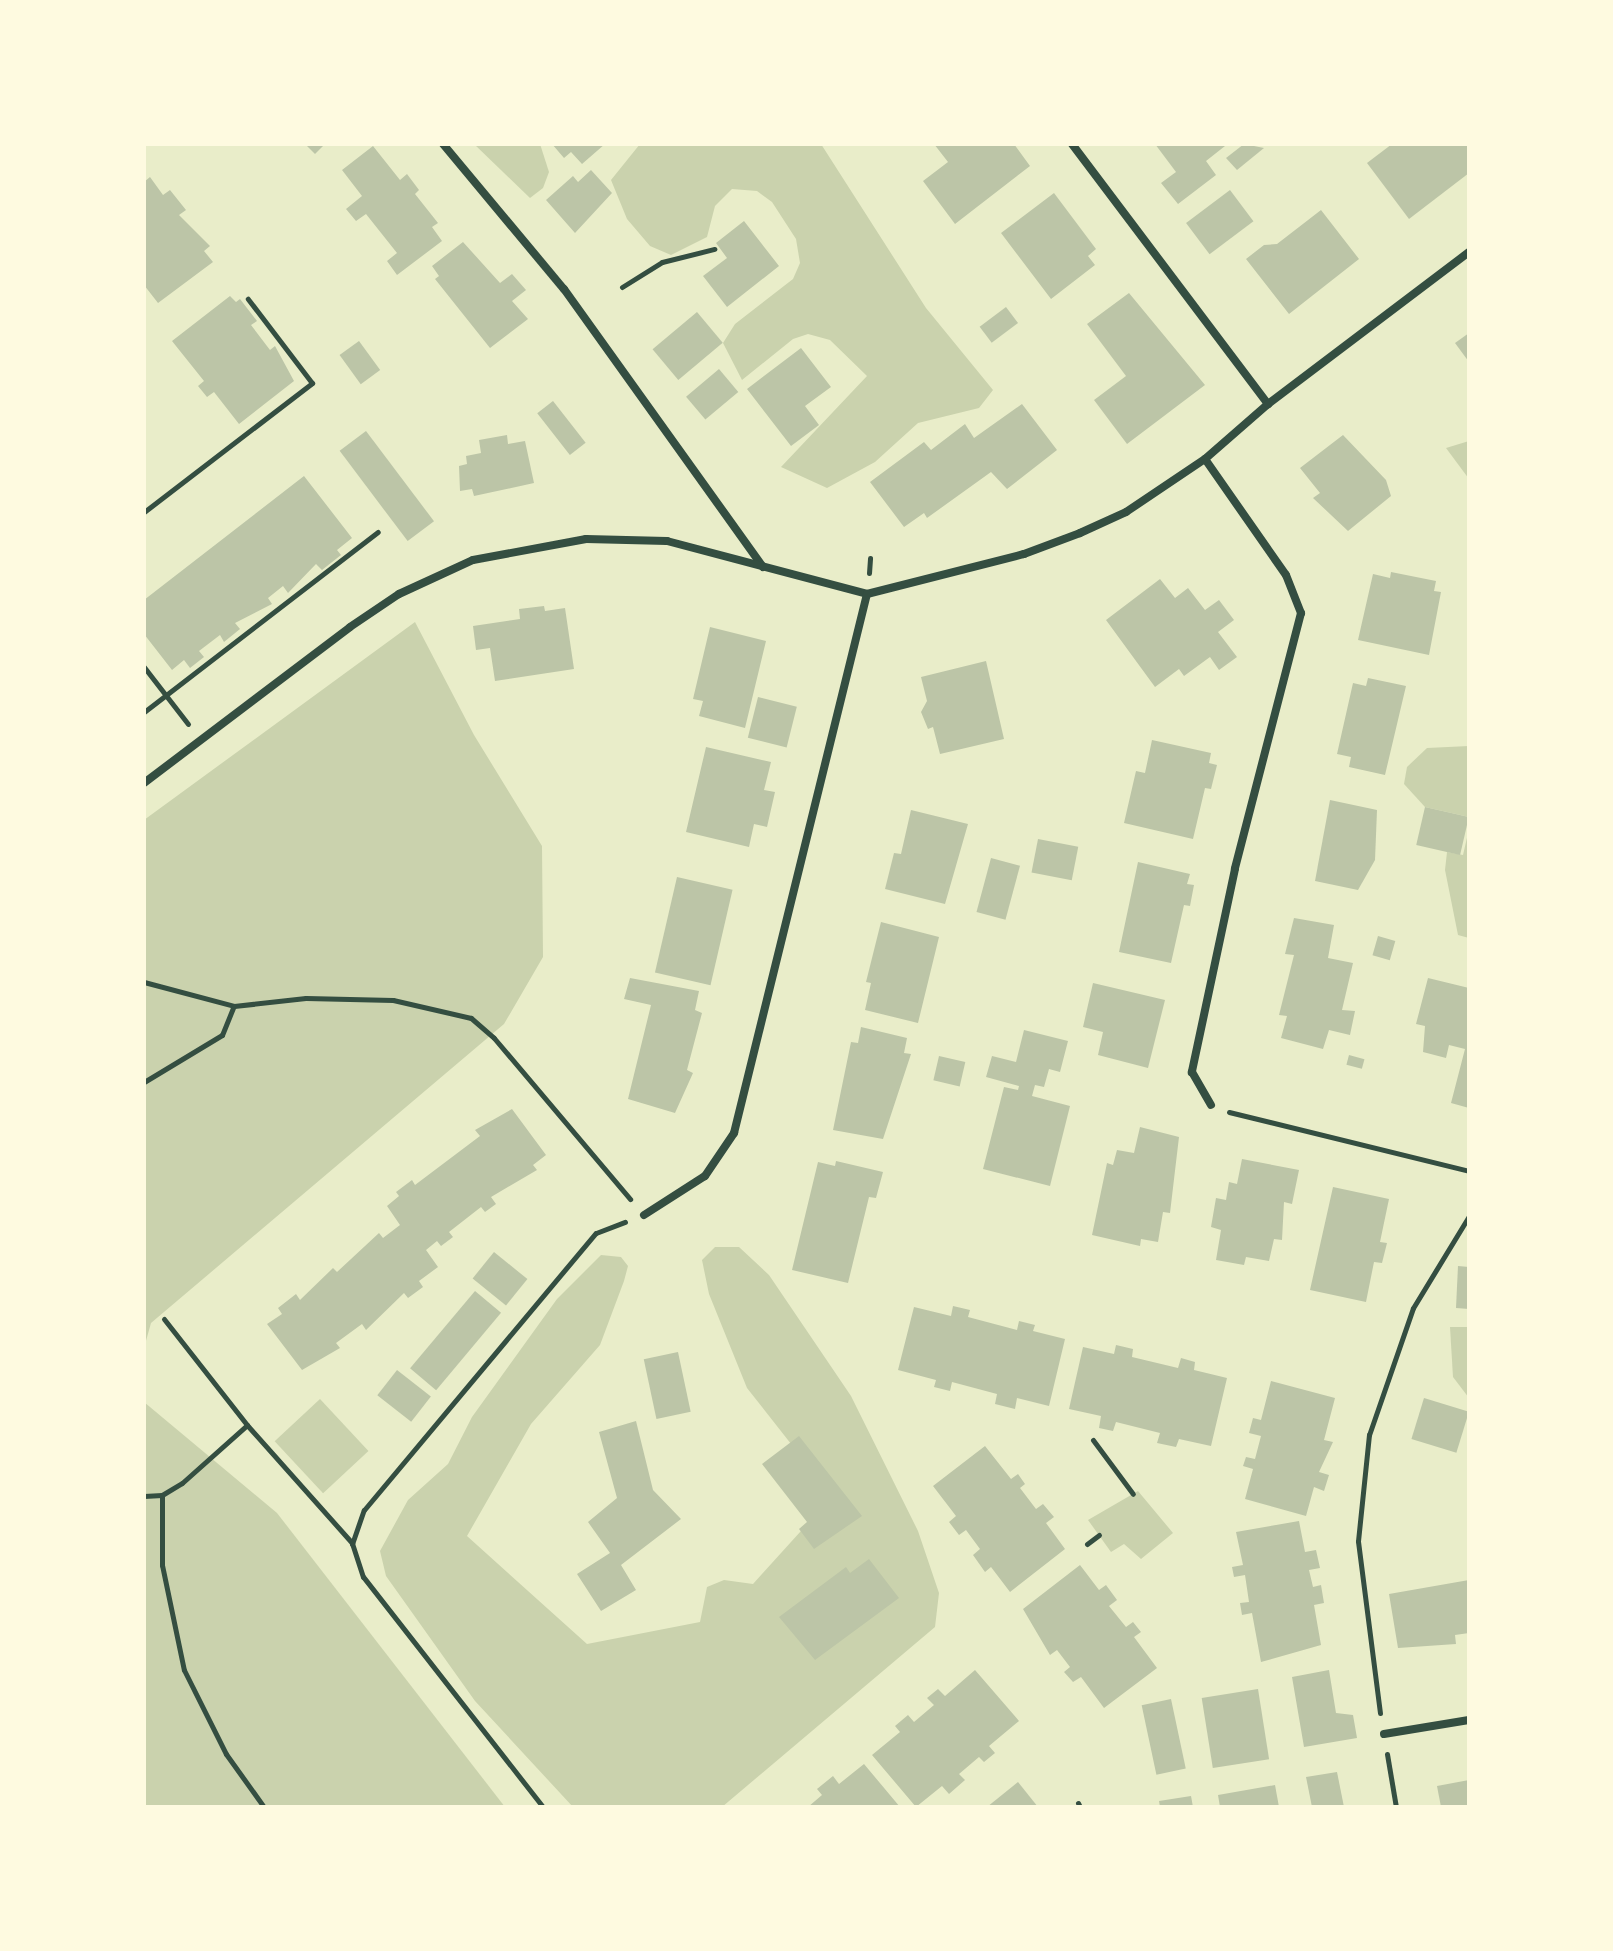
<!DOCTYPE html>
<html>
<head>
<meta charset="utf-8">
<style>
  body { margin:0 }
  #map { position:relative; width:1613px; height:1951px; overflow:hidden; background:#e9edc9; font-family:Roboto,sans-serif }
  div>[style] { position:absolute }
  .green>* { inset:0; background:#cad2ad; transform-origin:0 0 }
  .building>* { inset:0; background:#bcc5a7; transform-origin:0 0 }
  .path>* { height:5px; margin:-2.5px; padding:0 2.5px; transform-origin:2.5px; border-radius:2.5px; background:#344e41 }
  .minor>* { height:8px; margin:-4px; padding:0 4px; transform-origin:4px; border-radius:4px; background:#344e41 }
  span { translate:-50% -50%; white-space:nowrap; text-align:center; line-height:1.15; -webkit-text-stroke:6px #fefae0; paint-order:stroke }
  .frame { position:absolute; inset:0; border:146px solid #fefae0; pointer-events:none }
</style>
</head>
<body>
<div id="map">
  <div class="green">
    <div style="clip-path:polygon(474px 144px,540px 144px,549px 172px,543px 188px,530px 198px)"></div>
    <div style="clip-path:polygon(640px 144px,821px 144px,926px 308px,993px 390px,979px 408px,918px 423px,875px 462px,827px 488px,781px 467px,867px 376px,830px 340px,808px 334px,793px 339px,742px 380px,723px 343px,735px 324px,793px 279px,800px 263px,796px 239px,772px 202px,757px 191px,732px 189px,715px 206px,707px 237px,671px 255px,650px 246px,627px 219px,611px 180px)"></div>
    <div style="clip-path:polygon(1469px 441px,1469px 479px,1446px 448px)"></div>
    <div style="clip-path:polygon(415px 622px,474px 735px,542px 846px,543px 957px,504px 1024px,151px 1323px,144px 1348px,144px 820px)"></div>
    <div style="clip-path:polygon(1469px 746px,1469px 817px,1425px 807px,1404px 784px,1407px 767px,1427px 748px)"></div>
    <div style="clip-path:polygon(1469px 829px,1469px 938px,1458px 935px,1445px 870px,1447px 852px,1463px 855px)"></div>
    <div style="clip-path:polygon(715px 1247px,739px 1247px,769px 1275px,851px 1396px,918px 1531px,939px 1593px,935px 1627px,722px 1807px,573px 1807px,475px 1701px,386px 1576px,380px 1551px,408px 1500px,448px 1464px,472px 1417px,557px 1299px,601px 1255px,621px 1257px,628px 1266px,624px 1281px,600px 1345px,531px 1424px,467px 1536px,587px 1644px,700px 1622px,707px 1587px,724px 1580px,753px 1584px,810px 1521px,795px 1449px,747px 1388px,709px 1294px,702px 1260px)"></div>
    <div style="clip-path:polygon(1450px 1327px,1469px 1327px,1469px 1398px,1453px 1377px)"></div>
    <div style="left:320px;top:1399px;width:71px;height:62px;rotate:47deg"></div>
    <div style="clip-path:polygon(144px 1402px,277px 1513px,505px 1807px,144px 1807px)"></div>
    <div style="clip-path:polygon(1138px 1491px,1173px 1533px,1141px 1559px,1124px 1544px,1111px 1552px,1088px 1520px)"></div>
  </div>
  <div class="building">
    <div style="clip-path:polygon(305px 144px,325px 144px,315px 154px)"></div>
    <div style="clip-path:polygon(552px 144px,605px 144px,582px 164px,571px 152px,564px 158px)"></div>
    <div style="clip-path:polygon(934px 144px,1014px 144px,1030px 166px,955px 224px,923px 181px,948px 162px)"></div>
    <div style="clip-path:polygon(1155px 144px,1224px 144px,1225px 146px,1206px 161px,1216px 175px,1178px 204px,1161px 183px,1176px 172px)"></div>
    <div style="clip-path:polygon(1244px 144px,1264px 148px,1237px 170px,1226px 158px)"></div>
    <div style="clip-path:polygon(1392px 144px,1469px 144px,1469px 173px,1409px 219px,1367px 163px)"></div>
    <div style="clip-path:polygon(373px 146px,400px 180px,407px 174px,419px 190px,415px 194px,438px 223px,432px 227px,442px 241px,397px 275px,387px 261px,397px 253px,366px 214px,356px 221px,346px 209px,362px 196px,342px 170px)"></div>
    <div style="clip-path:polygon(591px 170px,612px 193px,575px 233px,546px 200px,573px 176px,578px 182px)"></div>
    <div style="clip-path:polygon(150px 177px,163px 195px,170px 190px,186px 210px,179px 215px,210px 246px,204px 251px,213px 262px,158px 303px,144px 285px,144px 182px)"></div>
    <div style="left:1230px;top:190px;width:39px;height:55px;rotate:53deg"></div>
    <div style="clip-path:polygon(1054px 193px,1096px 249px,1088px 256px,1095px 265px,1051px 299px,1001px 233px)"></div>
    <div style="clip-path:polygon(1321px 210px,1359px 259px,1289px 314px,1246px 259px,1264px 245px,1277px 244px)"></div>
    <div style="clip-path:polygon(744px 221px,779px 266px,727px 307px,703px 276px,727px 258px,716px 243px)"></div>
    <div style="clip-path:polygon(463px 242px,500px 283px,512px 274px,526px 290px,512px 301px,528px 319px,490px 348px,435px 279px,439px 276px,432px 266px)"></div>
    <div style="clip-path:polygon(1129px 293px,1205px 385px,1127px 444px,1094px 400px,1126px 376px,1087px 324px)"></div>
    <div style="clip-path:polygon(230px 296px,236px 302px,240px 299px,257px 321px,251px 325px,270px 350px,275px 346px,294px 381px,239px 424px,214px 392px,207px 397px,198px 386px,204px 381px,172px 341px)"></div>
    <div style="left:1006px;top:307px;width:20px;height:33px;rotate:53deg"></div>
    <div style="left:697px;top:312px;width:40px;height:58px;rotate:50deg"></div>
    <div style="clip-path:polygon(1469px 333px,1469px 362px,1455px 343px)"></div>
    <div style="left:359px;top:341px;width:36px;height:24px;rotate:54deg"></div>
    <div style="clip-path:polygon(801px 348px,831px 387px,805px 406px,819px 425px,791px 446px,747px 389px)"></div>
    <div style="left:719px;top:369px;width:30px;height:43px;rotate:50deg"></div>
    <div style="left:553px;top:401px;width:53px;height:20px;rotate:52deg"></div>
    <div style="clip-path:polygon(1022px 404px,1057px 450px,1007px 489px,991px 472px,927px 518px,924px 513px,904px 527px,870px 482px,924px 442px,931px 450px,965px 424px,974px 438px)"></div>
    <div style="left:366px;top:431px;width:113px;height:33px;rotate:53deg"></div>
    <div style="clip-path:polygon(507px 435px,508px 444px,525px 441px,534px 483px,474px 496px,472px 489px,460px 491px,459px 466px,467px 464px,466px 456px,481px 453px,479px 440px)"></div>
    <div style="clip-path:polygon(1343px 435px,1386px 480px,1391px 496px,1348px 531px,1313px 498px,1320px 493px,1300px 468px)"></div>
    <div style="clip-path:polygon(304px 476px,352px 538px,337px 550px,341px 555px,322px 570px,316px 564px,288px 593px,283px 586px,268px 598px,272px 604px,235px 623px,240px 629px,224px 642px,220px 635px,199px 651px,204px 657px,190px 668px,184px 660px,172px 670px,144px 634px,144px 600px)"></div>
    <div style="clip-path:polygon(1391px 572px,1436px 581px,1434px 591px,1441px 592px,1429px 655px,1358px 640px,1373px 574px,1390px 578px)"></div>
    <div style="clip-path:polygon(1160px 579px,1175px 598px,1188px 588px,1205px 610px,1219px 600px,1234px 620px,1218px 632px,1237px 657px,1219px 670px,1210px 657px,1184px 676px,1179px 669px,1155px 687px,1106px 620px)"></div>
    <div style="clip-path:polygon(544px 606px,545px 611px,565px 608px,574px 669px,495px 681px,490px 648px,476px 650px,473px 626px,520px 619px,519px 609px)"></div>
    <div style="clip-path:polygon(710px 627px,766px 641px,745px 728px,699px 716px,703px 701px,693px 699px)"></div>
    <div style="clip-path:polygon(986px 661px,1004px 739px,940px 754px,933px 727px,928px 729px,921px 712px,927px 701px,921px 677px)"></div>
    <div style="clip-path:polygon(1368px 678px,1406px 686px,1385px 775px,1349px 767px,1351px 757px,1337px 754px,1353px 683px,1366px 686px)"></div>
    <div style="left:758px;top:697px;width:40px;height:42px;rotate:14deg"></div>
    <div style="clip-path:polygon(1152px 740px,1211px 753px,1209px 763px,1217px 765px,1211px 789px,1205px 788px,1193px 839px,1124px 823px,1136px 771px,1145px 773px)"></div>
    <div style="clip-path:polygon(706px 747px,771px 762px,764px 790px,775px 792px,767px 827px,754px 824px,749px 847px,686px 832px)"></div>
    <div style="clip-path:polygon(1330px 800px,1377px 810px,1375px 860px,1358px 890px,1315px 881px)"></div>
    <div style="left:1425px;top:807px;width:45px;height:39px;rotate:13deg"></div>
    <div style="clip-path:polygon(911px 810px,968px 824px,945px 904px,885px 889px,894px 853px,901px 854px)"></div>
    <div style="left:1038px;top:839px;width:41px;height:34px;rotate:11deg"></div>
    <div style="left:991px;top:858px;width:30px;height:56px;rotate:15deg"></div>
    <div style="clip-path:polygon(1138px 862px,1190px 874px,1187px 884px,1194px 885px,1190px 906px,1184px 905px,1171px 963px,1119px 952px)"></div>
    <div style="left:677px;top:877px;width:57px;height:98px;rotate:13deg"></div>
    <div style="clip-path:polygon(1294px 918px,1334px 925px,1328px 958px,1353px 963px,1342px 1010px,1355px 1011px,1350px 1035px,1329px 1030px,1323px 1049px,1281px 1038px,1287px 1016px,1279px 1015px,1294px 955px,1285px 954px)"></div>
    <div style="clip-path:polygon(881px 922px,939px 937px,918px 1023px,865px 1010px,871px 983px,866px 982px)"></div>
    <div style="left:1378px;top:936px;width:18px;height:20px;rotate:16deg"></div>
    <div style="clip-path:polygon(630px 978px,699px 991px,695px 1010px,702px 1013px,687px 1070px,693px 1073px,675px 1113px,628px 1099px,651px 1005px,624px 999px)"></div>
    <div style="clip-path:polygon(1428px 978px,1469px 988px,1469px 1108px,1451px 1103px,1465px 1049px,1449px 1045px,1446px 1058px,1423px 1052px,1425px 1026px,1416px 1024px)"></div>
    <div style="clip-path:polygon(1093px 983px,1165px 1000px,1148px 1068px,1098px 1055px,1103px 1032px,1083px 1027px)"></div>
    <div style="clip-path:polygon(861px 1027px,907px 1038px,904px 1053px,911px 1054px,883px 1139px,833px 1130px,851px 1042px,858px 1043px)"></div>
    <div style="clip-path:polygon(1024px 1030px,1068px 1041px,1060px 1072px,1049px 1069px,1044px 1087px,1035px 1085px,1032px 1096px,1070px 1106px,1050px 1186px,983px 1169px,1004px 1087px,1018px 1090px,1019px 1086px,986px 1077px,992px 1056px,1016px 1062px)"></div>
    <div style="left:1349px;top:1055px;width:16px;height:10px;rotate:15deg"></div>
    <div style="left:939px;top:1056px;width:27px;height:25px;rotate:13deg"></div>
    <div style="clip-path:polygon(512px 1109px,546px 1155px,533px 1165px,537px 1170px,491px 1197px,496px 1204px,485px 1212px,481px 1207px,449px 1232px,453px 1237px,441px 1246px,437px 1241px,426px 1250px,438px 1267px,419px 1281px,423px 1287px,408px 1298px,404px 1293px,366px 1330px,362px 1324px,336px 1343px,340px 1348px,302px 1370px,267px 1324px,282px 1314px,278px 1308px,296px 1294px,300px 1300px,333px 1268px,337px 1272px,379px 1233px,383px 1238px,400px 1225px,387px 1206px,399px 1196px,396px 1192px,412px 1180px,415px 1185px,480px 1136px,475px 1130px)"></div>
    <div style="clip-path:polygon(1140px 1127px,1179px 1137px,1170px 1213px,1163px 1212px,1158px 1242px,1141px 1239px,1140px 1246px,1092px 1235px,1107px 1163px,1113px 1165px,1117px 1150px,1134px 1153px)"></div>
    <div style="clip-path:polygon(1242px 1159px,1299px 1170px,1292px 1204px,1284px 1202px,1282px 1240px,1274px 1239px,1269px 1261px,1246px 1257px,1244px 1265px,1216px 1260px,1221px 1230px,1211px 1227px,1216px 1198px,1226px 1200px,1229px 1182px,1237px 1184px)"></div>
    <div style="clip-path:polygon(836px 1161px,883px 1172px,876px 1198px,869px 1197px,848px 1283px,792px 1270px,818px 1162px,835px 1166px)"></div>
    <div style="clip-path:polygon(1333px 1187px,1389px 1199px,1380px 1242px,1387px 1243px,1382px 1263px,1374px 1262px,1366px 1302px,1310px 1290px)"></div>
    <div style="left:494px;top:1252px;width:43px;height:34px;rotate:39deg"></div>
    <div style="clip-path:polygon(1458px 1266px,1469px 1267px,1469px 1309px,1456px 1308px)"></div>
    <div style="left:475px;top:1291px;width:34px;height:101px;rotate:40deg"></div>
    <div style="clip-path:polygon(953px 1306px,970px 1310px,968px 1317px,1017px 1330px,1019px 1321px,1035px 1325px,1033px 1331px,1065px 1339px,1049px 1406px,1017px 1398px,1015px 1409px,995px 1404px,997px 1394px,952px 1382px,950px 1391px,934px 1387px,936px 1380px,898px 1370px,914px 1307px,951px 1316px)"></div>
    <div style="clip-path:polygon(1116px 1345px,1133px 1349px,1132px 1357px,1178px 1368px,1181px 1358px,1195px 1362px,1194px 1370px,1227px 1378px,1211px 1446px,1179px 1439px,1176px 1447px,1157px 1443px,1160px 1433px,1116px 1422px,1113px 1431px,1099px 1428px,1101px 1416px,1069px 1409px,1083px 1347px,1114px 1354px)"></div>
    <div style="left:678px;top:1352px;width:61px;height:35px;rotate:78deg"></div>
    <div style="left:397px;top:1370px;width:43px;height:32px;rotate:38deg"></div>
    <div style="clip-path:polygon(1271px 1381px,1335px 1398px,1324px 1440px,1333px 1442px,1319px 1472px,1329px 1475px,1324px 1491px,1314px 1487px,1306px 1516px,1245px 1499px,1253px 1469px,1243px 1466px,1246px 1457px,1255px 1459px,1261px 1436px,1249px 1433px,1253px 1418px,1261px 1420px)"></div>
    <div style="left:1424px;top:1398px;width:47px;height:43px;rotate:17deg"></div>
    <div style="clip-path:polygon(636px 1421px,653px 1490px,681px 1519px,621px 1565px,636px 1590px,601px 1611px,577px 1574px,610px 1553px,588px 1522px,617px 1498px,599px 1432px)"></div>
    <div style="clip-path:polygon(799px 1436px,862px 1516px,814px 1549px,799px 1529px,807px 1522px,762px 1464px)"></div>
    <div style="clip-path:polygon(985px 1446px,1011px 1479px,1018px 1474px,1025px 1484px,1020px 1488px,1036px 1509px,1043px 1504px,1054px 1517px,1046px 1523px,1065px 1549px,1010px 1592px,991px 1567px,985px 1572px,973px 1555px,980px 1549px,966px 1530px,959px 1535px,949px 1522px,956px 1516px,933px 1486px)"></div>
    <div style="clip-path:polygon(1299px 1521px,1305px 1552px,1316px 1550px,1320px 1568px,1309px 1570px,1313px 1587px,1321px 1585px,1324px 1603px,1314px 1605px,1321px 1645px,1261px 1662px,1252px 1613px,1242px 1615px,1240px 1603px,1249px 1602px,1245px 1575px,1234px 1577px,1232px 1567px,1243px 1565px,1236px 1532px)"></div>
    <div style="clip-path:polygon(869px 1559px,899px 1598px,815px 1660px,779px 1617px,846px 1567px,850px 1573px)"></div>
    <div style="clip-path:polygon(1080px 1565px,1099px 1590px,1106px 1585px,1117px 1600px,1109px 1606px,1126px 1627px,1133px 1622px,1141px 1632px,1134px 1637px,1157px 1668px,1104px 1708px,1081px 1677px,1073px 1682px,1064px 1672px,1070px 1667px,1057px 1650px,1050px 1655px,1023px 1609px)"></div>
    <div style="clip-path:polygon(1469px 1580px,1469px 1633px,1455px 1635px,1456px 1644px,1398px 1648px,1389px 1594px)"></div>
    <div style="clip-path:polygon(975px 1670px,1019px 1721px,989px 1746px,995px 1753px,984px 1762px,979px 1757px,959px 1774px,965px 1780px,949px 1794px,942px 1786px,916px 1807px,872px 1755px,900px 1732px,895px 1726px,908px 1715px,914px 1722px,934px 1705px,927px 1698px,938px 1689px,945px 1696px)"></div>
    <div style="clip-path:polygon(1329px 1670px,1336px 1713px,1353px 1715px,1357px 1738px,1304px 1747px,1292px 1677px)"></div>
    <div style="left:1258px;top:1689px;width:71px;height:57px;rotate:81deg"></div>
    <div style="left:1171px;top:1699px;width:71px;height:30px;rotate:78deg"></div>
    <div style="clip-path:polygon(864px 1764px,900px 1807px,808px 1807px,822px 1795px,817px 1789px,833px 1776px,839px 1784px)"></div>
    <div style="clip-path:polygon(1337px 1772px,1344px 1807px,1312px 1807px,1306px 1777px)"></div>
    <div style="clip-path:polygon(1469px 1780px,1469px 1807px,1441px 1807px,1437px 1786px)"></div>
    <div style="clip-path:polygon(1018px 1782px,1038px 1807px,987px 1807px)"></div>
    <div style="clip-path:polygon(1275px 1785px,1279px 1807px,1220px 1807px,1218px 1795px)"></div>
    <div style="clip-path:polygon(1191px 1796px,1193px 1807px,1160px 1807px,1159px 1801px)"></div>
  </div>
  <div class="path">
    <div style="left:622px;top:287px;width:47px;rotate:-32deg"></div>
    <div style="left:662px;top:262px;width:54px;rotate:-14deg"></div>
    <div style="left:144px;top:512px;width:212px;rotate:-37.5deg"></div>
    <div style="left:312px;top:383px;width:106px;rotate:-127.3deg"></div>
    <div style="left:869px;top:573px;width:15px;rotate:-86deg"></div>
    <div style="left:144px;top:667px;width:72px;rotate:52.3deg"></div>
    <div style="left:144px;top:712px;width:295px;rotate:-37.6deg"></div>
    <div style="left:144px;top:982px;width:93px;rotate:14.9deg"></div>
    <div style="left:234px;top:1006px;width:72px;rotate:-6.3deg"></div>
    <div style="left:306px;top:998px;width:87px;rotate:1.3deg"></div>
    <div style="left:393px;top:1000px;width:80px;rotate:13deg"></div>
    <div style="left:471px;top:1018px;width:30px;rotate:41deg"></div>
    <div style="left:494px;top:1038px;width:211px;rotate:49.8deg"></div>
    <div style="left:144px;top:1082px;width:91px;rotate:-31.1deg"></div>
    <div style="left:222px;top:1035px;width:31px;rotate:-68deg"></div>
    <div style="left:1229px;top:1112px;width:247px;rotate:13.8deg"></div>
    <div style="left:164px;top:1319px;width:135px;rotate:51.9deg"></div>
    <div style="left:247px;top:1425px;width:158px;rotate:48.3deg"></div>
    <div style="left:1093px;top:1440px;width:67px;rotate:53.5deg"></div>
    <div style="left:162px;top:1495px;width:70px;rotate:90deg"></div>
    <div style="left:162px;top:1565px;width:107px;rotate:78.2deg"></div>
    <div style="left:184px;top:1670px;width:94px;rotate:63.4deg"></div>
    <div style="left:226px;top:1754px;width:65px;rotate:54.4deg"></div>
    <div style="left:144px;top:1496px;width:18px;rotate:-3deg"></div>
    <div style="left:162px;top:1495px;width:23px;rotate:-31deg"></div>
    <div style="left:182px;top:1483px;width:87px;rotate:-41.7deg"></div>
    <div style="left:1087px;top:1544px;width:15px;rotate:-37deg"></div>
    <div style="left:1380px;top:1713px;width:173px;rotate:-97.3deg"></div>
    <div style="left:1358px;top:1541px;width:107px;rotate:-84.1deg"></div>
    <div style="left:1369px;top:1435px;width:134px;rotate:-70.9deg"></div>
    <div style="left:1413px;top:1308px;width:108px;rotate:-58.7deg"></div>
    <div style="left:1387px;top:1754px;width:54px;rotate:80.4deg"></div>
    <div style="left:1078px;top:1803px;width:4px;rotate:63deg"></div>
    <div style="left:543px;top:1807px;width:292px;rotate:-128deg"></div>
    <div style="left:363px;top:1577px;width:35px;rotate:-108deg"></div>
    <div style="left:352px;top:1544px;width:36px;rotate:-71deg"></div>
    <div style="left:364px;top:1510px;width:361px;rotate:-50.1deg"></div>
    <div style="left:596px;top:1233px;width:31px;rotate:-21deg"></div>
  </div>
  <div class="minor">
    <div style="left:443px;top:144px;width:189px;rotate:50.2deg"></div>
    <div style="left:564px;top:289px;width:342px;rotate:54.4deg"></div>
    <div style="left:1072px;top:144px;width:326px;rotate:53deg"></div>
    <div style="left:1205px;top:459px;width:141px;rotate:55.1deg"></div>
    <div style="left:1286px;top:575px;width:41px;rotate:68.5deg"></div>
    <div style="left:1301px;top:613px;width:264px;rotate:104.5deg"></div>
    <div style="left:1235px;top:869px;width:208px;rotate:102deg"></div>
    <div style="left:1192px;top:1072px;width:38px;rotate:60deg"></div>
    <div style="left:144px;top:783px;width:258px;rotate:-37.1deg"></div>
    <div style="left:350px;top:627px;width:59px;rotate:-34deg"></div>
    <div style="left:399px;top:594px;width:81px;rotate:-24.7deg"></div>
    <div style="left:473px;top:560px;width:115px;rotate:-10.5deg"></div>
    <div style="left:586px;top:539px;width:81px;rotate:1.4deg"></div>
    <div style="left:667px;top:541px;width:207px;rotate:14.8deg"></div>
    <div style="left:867px;top:594px;width:162px;rotate:-14.3deg"></div>
    <div style="left:1024px;top:554px;width:60px;rotate:-20.6deg"></div>
    <div style="left:1080px;top:533px;width:51px;rotate:-24.5deg"></div>
    <div style="left:1126px;top:512px;width:95px;rotate:-33.9deg"></div>
    <div style="left:1205px;top:459px;width:84px;rotate:-41.1deg"></div>
    <div style="left:1268px;top:404px;width:252px;rotate:-37.1deg"></div>
    <div style="left:644px;top:1215px;width:72px;rotate:-32.6deg"></div>
    <div style="left:705px;top:1176px;width:52px;rotate:-56deg"></div>
    <div style="left:734px;top:1133px;width:555px;rotate:-76.14deg"></div>
    <div style="left:1384px;top:1734px;width:86px;rotate:-9.4deg"></div>
  </div>
  <div class="frame"></div>
</div>
</body>
</html>
